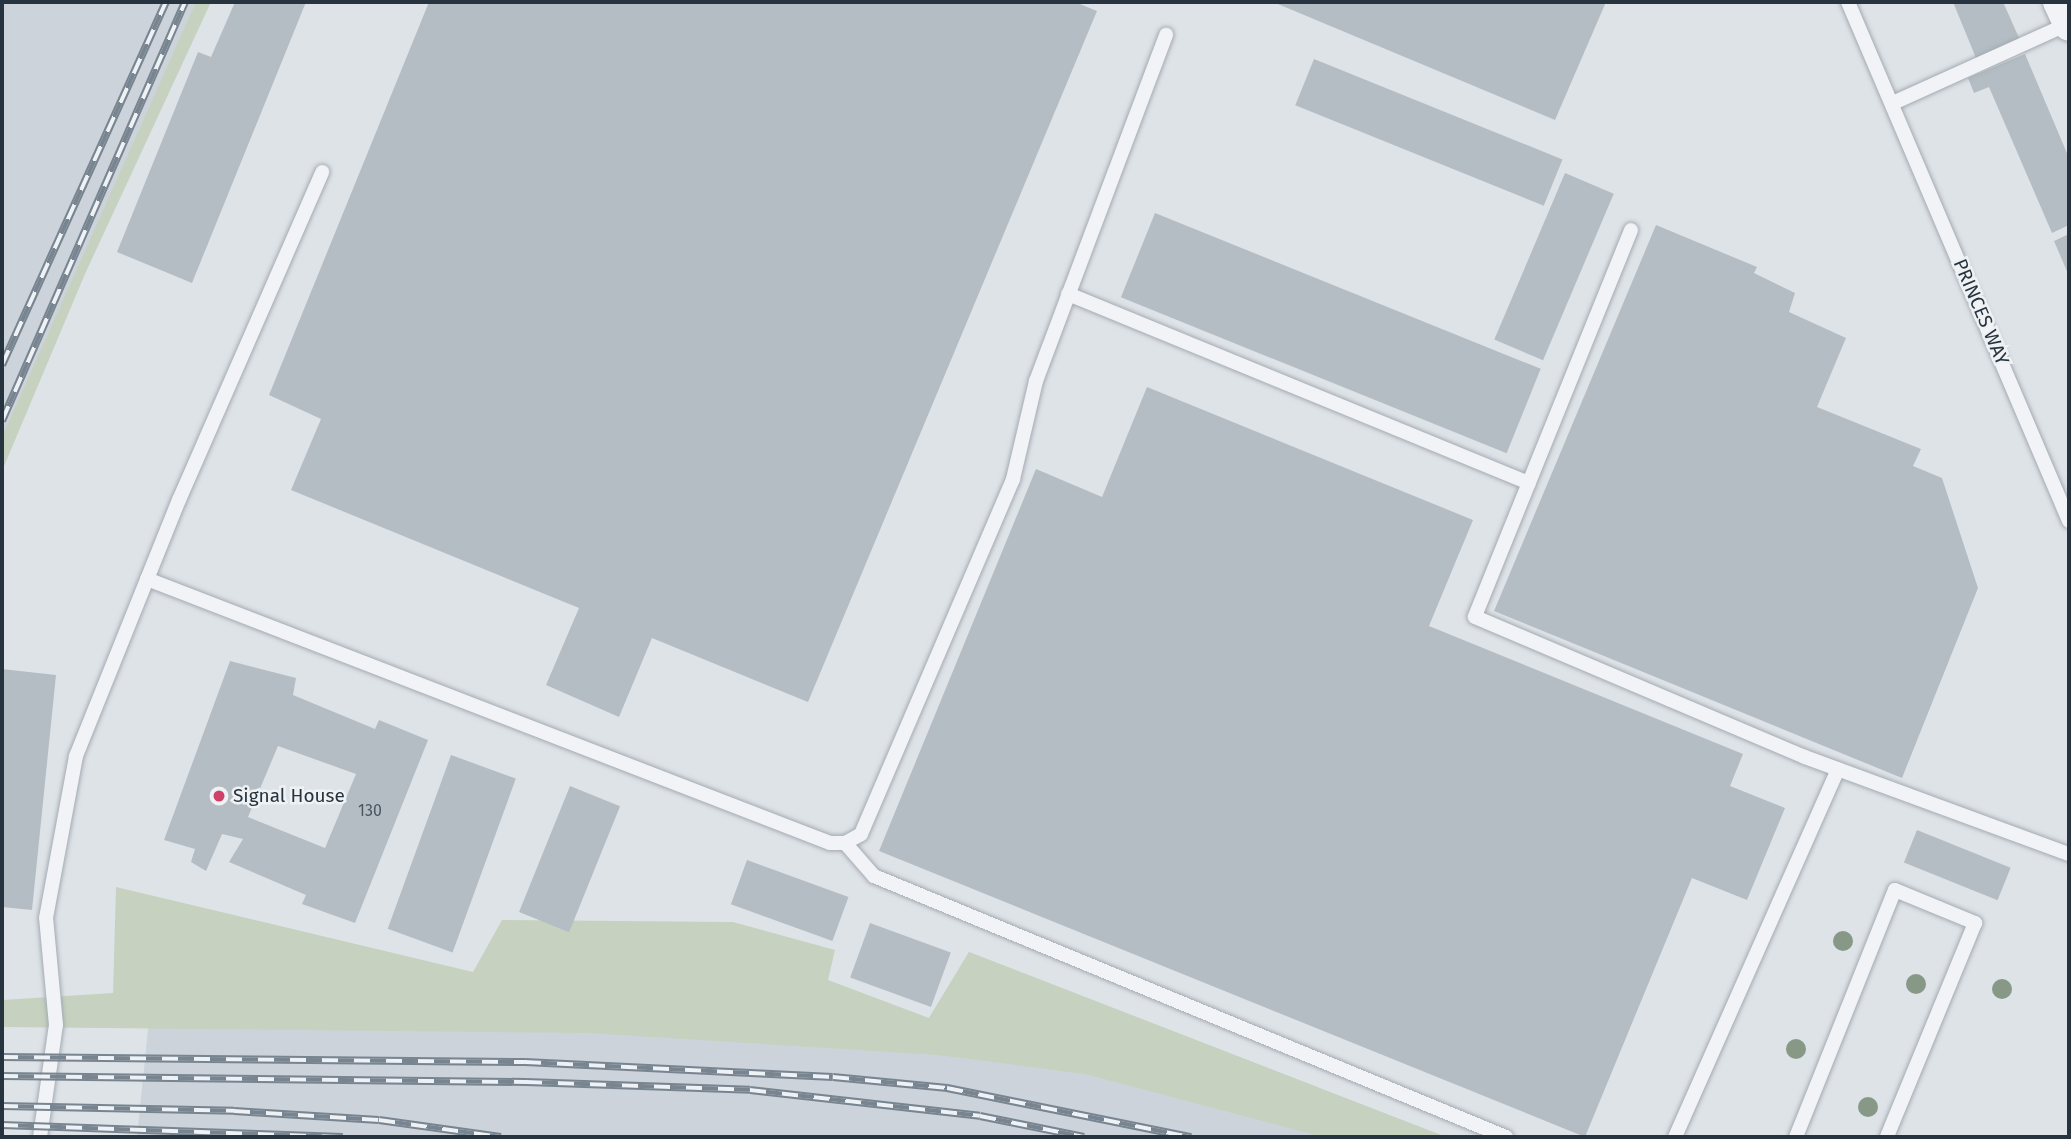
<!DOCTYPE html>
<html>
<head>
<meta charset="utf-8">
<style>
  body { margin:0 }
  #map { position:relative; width:2071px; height:1139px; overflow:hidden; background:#dee3e8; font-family:"Fira Sans",sans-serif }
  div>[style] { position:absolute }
  .built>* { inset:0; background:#ccd3da }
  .green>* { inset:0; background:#c6d2bf }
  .building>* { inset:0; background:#b5bdc4; transform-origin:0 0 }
  .roads { filter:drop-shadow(0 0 2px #a3abb2) drop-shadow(0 0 2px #a3abb2) }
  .lane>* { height:14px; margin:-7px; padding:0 7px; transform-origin:7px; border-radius:7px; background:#f1f3f6 }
  .street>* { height:30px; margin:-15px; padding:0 15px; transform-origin:15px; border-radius:15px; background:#f1f3f6 }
  .rail>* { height:8px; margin-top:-4px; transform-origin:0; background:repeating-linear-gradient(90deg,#eef2f5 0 16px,#788591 0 32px); box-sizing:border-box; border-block:2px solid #788591 }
  .trees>* { width:20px; height:20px; margin:-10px; border-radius:50%; background:#889886 }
  .dots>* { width:19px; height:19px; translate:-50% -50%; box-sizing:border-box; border:4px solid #eef2f5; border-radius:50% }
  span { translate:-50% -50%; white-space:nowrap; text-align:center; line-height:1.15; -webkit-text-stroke:5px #eef2f5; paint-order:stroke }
  .number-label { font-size:16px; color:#4a5660 }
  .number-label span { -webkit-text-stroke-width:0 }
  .street-label { font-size:19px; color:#27333f }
  .poi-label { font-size:19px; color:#27333f }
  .left { translate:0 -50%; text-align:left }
  .frame { position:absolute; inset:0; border:4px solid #27333f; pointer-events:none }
</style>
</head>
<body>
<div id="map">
  <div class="built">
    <div style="clip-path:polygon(2px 2px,207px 2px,80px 278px,2px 465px)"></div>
    <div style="clip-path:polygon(969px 952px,1446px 1137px,137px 1137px,153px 981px,929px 1018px)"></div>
  </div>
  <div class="green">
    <div style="clip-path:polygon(196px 2px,211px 2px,85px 274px,2px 471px,2px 437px)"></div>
    <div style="clip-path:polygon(116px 887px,473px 972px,502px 920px,733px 922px,835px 950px,828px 980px,929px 1018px,969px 952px,1446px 1137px,1323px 1137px,1085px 1074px,938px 1055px,588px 1033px,2px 1027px,2px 1000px,113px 993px)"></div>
  </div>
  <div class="building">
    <div style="clip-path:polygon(235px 2px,306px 2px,192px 283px,117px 252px,198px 52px,211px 57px)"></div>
    <div style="clip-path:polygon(429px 2px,1075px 2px,1097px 11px,808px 702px,652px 638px,619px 717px,546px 685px,579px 608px,291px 490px,321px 419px,269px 395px)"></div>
    <div style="clip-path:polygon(1273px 2px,1606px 2px,1555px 120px)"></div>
    <div style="clip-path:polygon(1953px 2px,2003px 2px,2020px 40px,1976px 58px)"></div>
    <div style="clip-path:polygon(2025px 54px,2069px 158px,2069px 225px,2052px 233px,1989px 87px,1974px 93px,1968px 78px)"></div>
    <div style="left:1314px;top:59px;width:268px;height:50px;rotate:22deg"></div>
    <div style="left:1565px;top:173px;width:53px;height:181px;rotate:23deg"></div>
    <div style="left:1155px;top:213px;width:416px;height:91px;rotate:22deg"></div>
    <div style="clip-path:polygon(1656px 225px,1757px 267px,1754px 273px,1795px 293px,1789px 312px,1846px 338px,1817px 407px,1921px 449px,1913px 466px,1942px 478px,1978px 588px,1902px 778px,1494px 611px)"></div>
    <div style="clip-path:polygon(2069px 234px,2069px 276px,2054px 241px)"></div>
    <div style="clip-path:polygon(1147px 387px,1473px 520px,1429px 626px,1743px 754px,1730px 786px,1785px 808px,1747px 900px,1692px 878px,1585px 1137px,879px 851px,1036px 469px,1102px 497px)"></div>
    <div style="clip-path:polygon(evenodd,230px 661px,296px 678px,293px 695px,375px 729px,379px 720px,428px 740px,355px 923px,302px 904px,306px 895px,229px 862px,243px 839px,222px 834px,206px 871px,191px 862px,195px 849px,164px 840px,230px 661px,278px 746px,356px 774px,325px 848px,248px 817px,278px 746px)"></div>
    <div style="clip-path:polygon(2px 669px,56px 675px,32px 910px,2px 907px)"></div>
    <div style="left:451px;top:755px;width:69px;height:185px;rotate:20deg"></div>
    <div style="left:570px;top:786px;width:54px;height:136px;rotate:22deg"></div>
    <div style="left:1917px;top:830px;width:101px;height:35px;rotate:22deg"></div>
    <div style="left:747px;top:860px;width:108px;height:47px;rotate:20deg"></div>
    <div style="left:870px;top:923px;width:86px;height:58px;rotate:20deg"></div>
  </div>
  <div class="roads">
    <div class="lane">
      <div style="left:1848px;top:2px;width:564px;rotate:66.93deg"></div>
      <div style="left:1893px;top:103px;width:192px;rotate:-24.3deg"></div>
      <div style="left:1631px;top:230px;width:417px;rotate:112deg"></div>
      <div style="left:1475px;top:617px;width:358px;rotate:23deg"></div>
      <div style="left:1805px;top:757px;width:281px;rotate:20.2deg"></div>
      <div style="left:1068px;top:294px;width:498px;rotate:22.3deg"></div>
      <div style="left:147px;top:579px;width:732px;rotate:21.13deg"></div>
      <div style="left:830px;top:843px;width:15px"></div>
      <div style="left:845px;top:843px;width:18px;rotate:-29deg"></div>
      <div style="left:861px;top:834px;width:386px;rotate:-66.8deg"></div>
      <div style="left:1013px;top:479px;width:101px;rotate:-76.8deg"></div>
      <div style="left:1036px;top:381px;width:370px;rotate:-69.4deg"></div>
      <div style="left:845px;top:843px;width:44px;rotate:48.7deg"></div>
      <div style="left:874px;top:876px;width:684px;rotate:22.44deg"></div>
      <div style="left:40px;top:1137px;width:113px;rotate:-81.9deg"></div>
      <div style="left:56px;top:1025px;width:107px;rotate:-95.3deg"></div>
      <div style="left:46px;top:918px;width:165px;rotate:-79.5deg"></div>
      <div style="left:76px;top:756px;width:276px;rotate:-68.1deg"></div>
      <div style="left:179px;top:500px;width:358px;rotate:-66.4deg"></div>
      <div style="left:1675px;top:1137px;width:402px;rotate:-66.1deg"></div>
      <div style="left:1796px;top:1137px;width:266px;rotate:-68.2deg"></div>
      <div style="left:1895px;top:890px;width:87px;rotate:22.4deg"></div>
      <div style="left:1975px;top:923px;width:231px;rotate:112.4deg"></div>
    </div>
    <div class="street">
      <div style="left:2058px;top:2px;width:26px;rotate:65deg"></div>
    </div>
  </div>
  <div class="rail">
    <div style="left:2px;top:365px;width:398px;rotate:-65.7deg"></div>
    <div style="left:2px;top:421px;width:457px;rotate:-66.4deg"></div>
    <div style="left:2px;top:1057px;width:523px;rotate:0.55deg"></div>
    <div style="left:525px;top:1062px;width:308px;rotate:2.8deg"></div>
    <div style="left:833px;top:1077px;width:115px;rotate:5.5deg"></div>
    <div style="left:947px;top:1088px;width:249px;rotate:11.4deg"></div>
    <div style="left:2px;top:1076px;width:524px;rotate:0.66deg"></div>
    <div style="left:526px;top:1082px;width:224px;rotate:2deg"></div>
    <div style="left:750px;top:1090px;width:231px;rotate:6.4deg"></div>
    <div style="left:980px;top:1116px;width:106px;rotate:11.4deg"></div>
    <div style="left:2px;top:1106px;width:232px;rotate:1.2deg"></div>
    <div style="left:234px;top:1111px;width:145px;rotate:3.6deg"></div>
    <div style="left:379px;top:1120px;width:123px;rotate:7.9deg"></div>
    <div style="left:2px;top:1125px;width:341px;rotate:2deg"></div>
  </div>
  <div class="trees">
    <div style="left:1843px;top:941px"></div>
    <div style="left:1916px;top:984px"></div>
    <div style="left:2002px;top:989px"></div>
    <div style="left:1796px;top:1049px"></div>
    <div style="left:1868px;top:1107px"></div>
  </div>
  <div class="dots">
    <div style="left:219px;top:796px;background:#ce426a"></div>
  </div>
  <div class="number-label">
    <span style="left:370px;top:811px">130</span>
  </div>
  <div class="street-label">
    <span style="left:1981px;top:312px;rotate:67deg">PRINCES WAY</span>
  </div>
  <div class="poi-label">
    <span class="left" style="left:233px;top:796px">Signal House</span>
  </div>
  <div class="frame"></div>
</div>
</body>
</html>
